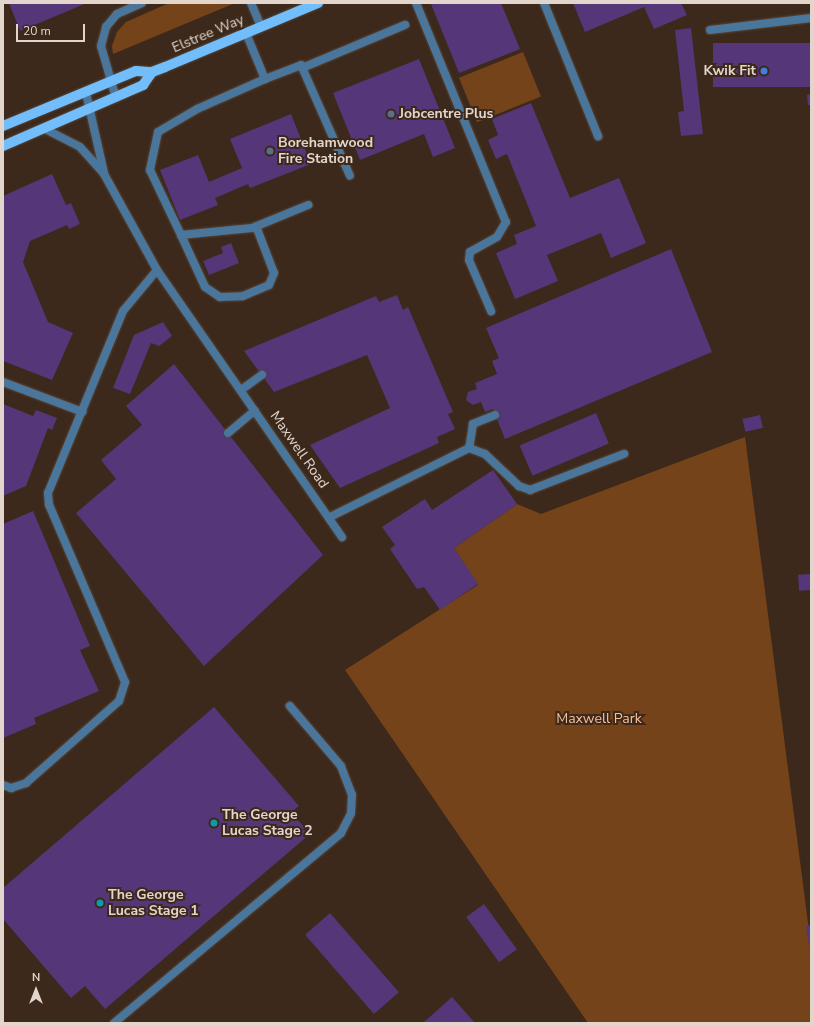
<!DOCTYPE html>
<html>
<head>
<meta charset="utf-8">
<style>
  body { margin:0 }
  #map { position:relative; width:814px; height:1026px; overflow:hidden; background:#3c291b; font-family:"Nunito Sans",sans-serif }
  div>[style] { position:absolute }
  .green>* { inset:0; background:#75431a; transform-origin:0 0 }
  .building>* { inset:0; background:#543679; transform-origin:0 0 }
  .roads { filter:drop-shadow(0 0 1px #574537) drop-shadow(0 0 1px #574537) }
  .lane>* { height:8px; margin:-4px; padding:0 4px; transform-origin:4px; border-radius:4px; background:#4a769c }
  .street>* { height:8px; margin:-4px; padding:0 4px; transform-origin:4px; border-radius:4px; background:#4a769c }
  .primary>* { height:10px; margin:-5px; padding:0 5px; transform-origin:5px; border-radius:5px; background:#72bdfb }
  .dots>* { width:11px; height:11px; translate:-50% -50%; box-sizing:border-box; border:2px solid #3c291b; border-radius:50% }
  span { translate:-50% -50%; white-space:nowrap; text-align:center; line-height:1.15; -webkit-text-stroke:4px #3c291b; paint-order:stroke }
  .street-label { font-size:14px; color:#e2d5cc }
  .poi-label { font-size:14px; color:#e2d5cc; font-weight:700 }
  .right { translate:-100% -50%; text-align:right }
  .left { translate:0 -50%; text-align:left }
  .park-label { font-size:14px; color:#f9bf97 }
  .frame { position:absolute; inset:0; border:4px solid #e2d5cc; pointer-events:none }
  .north { position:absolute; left:16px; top:970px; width:40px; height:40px; -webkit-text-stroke:3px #3c291b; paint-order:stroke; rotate:0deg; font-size:11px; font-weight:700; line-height:16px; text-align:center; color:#e2d5cc }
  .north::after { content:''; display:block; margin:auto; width:14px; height:18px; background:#e2d5cc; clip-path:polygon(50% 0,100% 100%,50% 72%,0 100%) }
  .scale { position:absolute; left:16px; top:24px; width:69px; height:18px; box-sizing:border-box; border:2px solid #e2d5cc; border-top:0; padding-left:5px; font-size:12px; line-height:14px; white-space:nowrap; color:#e2d5cc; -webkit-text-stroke:3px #3c291b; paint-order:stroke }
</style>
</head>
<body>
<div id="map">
  <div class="green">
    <div style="clip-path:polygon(169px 3px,235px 3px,113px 54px,112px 46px,117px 32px,126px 22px)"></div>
    <div style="left:523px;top:52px;width:48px;height:69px;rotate:68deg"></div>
    <div style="clip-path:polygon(745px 437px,811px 946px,811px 1023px,588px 1023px,345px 670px,478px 585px,454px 548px,517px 504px,541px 514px)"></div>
  </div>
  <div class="building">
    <div style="clip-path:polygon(9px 3px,87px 3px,20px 31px)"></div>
    <div style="clip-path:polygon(501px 3px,520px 49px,459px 73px,431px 4px)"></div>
    <div style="clip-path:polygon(573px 3px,681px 3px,687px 15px,654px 29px,644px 7px,585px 32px)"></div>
    <div style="clip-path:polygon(691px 28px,703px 134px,681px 136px,678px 112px,684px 111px,675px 30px)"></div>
    <div style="left:811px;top:43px;width:44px;height:98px;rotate:90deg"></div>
    <div style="clip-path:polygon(419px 59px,455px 148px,433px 157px,424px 134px,360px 160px,333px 93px)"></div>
    <div style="clip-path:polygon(811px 94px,811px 105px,808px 105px,807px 95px)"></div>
    <div style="clip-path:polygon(531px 103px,570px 198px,619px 178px,646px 243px,611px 258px,601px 233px,547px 255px,558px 281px,515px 299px,496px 253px,517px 244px,514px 235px,536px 226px,507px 154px,496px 159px,488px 140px,498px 135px,492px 119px)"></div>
    <div style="clip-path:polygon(291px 114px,311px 164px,250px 188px,248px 184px,215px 198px,218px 205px,180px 220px,160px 170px,198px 155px,209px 182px,242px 168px,230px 139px)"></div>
    <div style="clip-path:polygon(52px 174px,66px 205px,71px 203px,80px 224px,69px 229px,67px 225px,30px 241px,23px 262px,48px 322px,73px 333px,52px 380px,3px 361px,3px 196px)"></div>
    <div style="clip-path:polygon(231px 243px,239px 263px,209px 275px,203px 261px,223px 253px,221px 247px)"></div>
    <div style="clip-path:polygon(671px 249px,712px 352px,505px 439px,493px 409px,485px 412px,481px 402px,473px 405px,466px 400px,468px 392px,477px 389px,475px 383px,497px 374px,492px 361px,499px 358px,486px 328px)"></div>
    <div style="clip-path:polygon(397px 295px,403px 310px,408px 307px,453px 412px,448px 414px,455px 429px,437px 437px,439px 443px,340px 488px,310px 445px,390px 408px,367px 355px,274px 392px,244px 351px,376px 296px,379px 302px)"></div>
    <div style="clip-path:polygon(163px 322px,172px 336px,159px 346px,151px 343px,130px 394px,113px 388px,134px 335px)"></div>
    <div style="clip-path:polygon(174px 364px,323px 555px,204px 666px,76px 513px,116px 479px,101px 460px,142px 425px,126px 406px)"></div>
    <div style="clip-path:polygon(3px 404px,33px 416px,36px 410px,57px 418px,52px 430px,48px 428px,26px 486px,3px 496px)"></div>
    <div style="left:596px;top:413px;width:33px;height:83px;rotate:67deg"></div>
    <div style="left:760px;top:415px;width:13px;height:18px;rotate:77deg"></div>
    <div style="clip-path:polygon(493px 470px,517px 504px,454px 548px,478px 584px,440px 610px,424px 587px,417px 589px,390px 549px,395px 545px,382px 527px,425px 499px,432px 510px)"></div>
    <div style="clip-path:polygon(33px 511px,90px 646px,80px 650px,99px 691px,34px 718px,36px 724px,3px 738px,3px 524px)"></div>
    <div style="left:810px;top:574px;width:16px;height:12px;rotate:86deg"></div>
    <div style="clip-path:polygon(214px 707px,299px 806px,291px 812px,310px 834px,105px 1009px,85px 986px,71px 998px,3px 919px,3px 888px)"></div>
    <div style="left:484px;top:904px;width:56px;height:22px;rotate:54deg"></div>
    <div style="left:330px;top:913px;width:105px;height:33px;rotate:49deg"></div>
    <div style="clip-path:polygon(811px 925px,811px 952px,810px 952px,806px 926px)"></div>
    <div style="clip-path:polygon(452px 997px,475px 1023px,423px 1023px)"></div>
  </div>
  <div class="roads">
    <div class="lane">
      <div style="left:251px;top:3px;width:26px;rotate:67deg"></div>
      <div style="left:416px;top:3px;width:237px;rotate:67.7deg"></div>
      <div style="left:506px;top:222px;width:17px;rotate:121deg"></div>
      <div style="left:497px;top:237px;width:31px;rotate:151deg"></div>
      <div style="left:470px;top:252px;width:8px;rotate:97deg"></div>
      <div style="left:469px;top:260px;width:56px;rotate:66.7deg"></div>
      <div style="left:544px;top:3px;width:144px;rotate:67.9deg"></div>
      <div style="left:710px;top:30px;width:102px;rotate:-6.8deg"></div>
      <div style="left:246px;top:33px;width:50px;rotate:67.6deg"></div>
      <div style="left:265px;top:79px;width:74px;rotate:156.2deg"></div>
      <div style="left:197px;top:109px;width:45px;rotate:149.5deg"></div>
      <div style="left:158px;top:132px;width:39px;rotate:102deg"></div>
      <div style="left:150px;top:170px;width:72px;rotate:64.5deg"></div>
      <div style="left:181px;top:235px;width:71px;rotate:-5.6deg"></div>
      <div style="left:252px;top:228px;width:61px;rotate:-22.3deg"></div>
      <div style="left:302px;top:68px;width:112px;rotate:-22.7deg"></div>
      <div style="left:265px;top:79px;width:39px;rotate:-21deg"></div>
      <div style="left:301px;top:65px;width:121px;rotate:66.2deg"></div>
      <div style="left:116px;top:98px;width:54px;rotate:-106.1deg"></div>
      <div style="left:101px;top:46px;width:20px;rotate:-75deg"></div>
      <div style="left:106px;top:27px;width:17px;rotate:-50deg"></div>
      <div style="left:117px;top:14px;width:27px;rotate:-24deg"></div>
      <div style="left:181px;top:235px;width:57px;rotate:65.2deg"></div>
      <div style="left:205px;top:287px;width:18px;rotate:34deg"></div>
      <div style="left:220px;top:297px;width:23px;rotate:-2deg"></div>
      <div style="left:243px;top:296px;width:28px;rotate:-23deg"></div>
      <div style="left:269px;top:285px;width:13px;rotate:-67deg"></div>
      <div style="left:274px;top:273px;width:50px;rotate:-111deg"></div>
      <div style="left:3px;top:382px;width:85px;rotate:20.6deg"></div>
      <div style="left:241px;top:390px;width:26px;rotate:-36deg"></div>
      <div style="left:495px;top:415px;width:24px;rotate:158deg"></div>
      <div style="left:473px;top:424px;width:24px;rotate:99deg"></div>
      <div style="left:469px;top:448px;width:17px;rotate:21deg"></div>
      <div style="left:485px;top:454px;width:47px;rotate:43.3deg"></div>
      <div style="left:519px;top:486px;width:12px;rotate:20deg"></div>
      <div style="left:530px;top:490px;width:101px;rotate:-21deg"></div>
      <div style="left:228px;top:433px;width:35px;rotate:-40deg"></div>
      <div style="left:3px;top:785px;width:9px;rotate:21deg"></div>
      <div style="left:11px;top:788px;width:16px;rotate:-18deg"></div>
      <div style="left:26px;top:783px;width:124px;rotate:-41.4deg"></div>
      <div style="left:119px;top:701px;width:20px;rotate:-72deg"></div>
      <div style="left:125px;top:682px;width:193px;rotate:-113.2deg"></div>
      <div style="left:114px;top:1023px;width:296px;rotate:-39.9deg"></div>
      <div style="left:341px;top:833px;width:22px;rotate:-63deg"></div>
      <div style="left:351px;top:813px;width:18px;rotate:-87deg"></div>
      <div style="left:352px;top:795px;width:31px;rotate:-111deg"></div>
      <div style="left:341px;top:766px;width:79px;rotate:-130.4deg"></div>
    </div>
    <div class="street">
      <div style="left:86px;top:93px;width:82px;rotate:77.3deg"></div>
      <div style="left:45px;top:129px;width:39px;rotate:27deg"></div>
      <div style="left:80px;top:147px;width:36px;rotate:48deg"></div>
      <div style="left:104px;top:174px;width:110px;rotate:61.1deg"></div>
      <div style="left:157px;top:270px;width:325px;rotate:55.3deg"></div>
      <div style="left:49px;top:505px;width:12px;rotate:-95deg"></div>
      <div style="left:48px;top:493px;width:197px;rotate:-67.6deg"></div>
      <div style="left:123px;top:311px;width:53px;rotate:-50.3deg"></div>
      <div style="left:330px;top:517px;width:155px;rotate:-26.4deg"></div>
    </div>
    <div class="primary">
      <div style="left:3px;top:126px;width:144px;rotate:-22.5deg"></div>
      <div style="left:136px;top:71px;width:16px;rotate:4deg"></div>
      <div style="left:152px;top:72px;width:14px;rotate:-21deg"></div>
      <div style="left:165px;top:67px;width:166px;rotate:-22.7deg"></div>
      <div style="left:3px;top:146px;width:153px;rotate:-23.5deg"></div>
      <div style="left:143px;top:85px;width:16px;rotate:-55deg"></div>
    </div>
  </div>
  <div class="dots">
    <div style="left:764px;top:71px;background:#3f7fe0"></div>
    <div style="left:391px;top:114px;background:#5c6f8a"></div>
    <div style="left:270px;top:151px;background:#5c6f8a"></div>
    <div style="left:214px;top:823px;background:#0f9aa8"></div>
    <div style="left:100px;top:903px;background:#0f9aa8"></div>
  </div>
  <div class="street-label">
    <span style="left:208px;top:34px;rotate:-23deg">Elstree Way</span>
    <span style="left:299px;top:450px;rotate:55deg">Maxwell Road</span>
  </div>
  <div class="poi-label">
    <span class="right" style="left:756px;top:71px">Kwik Fit</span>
    <span class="left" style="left:399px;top:114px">Jobcentre Plus</span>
    <span class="left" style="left:278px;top:151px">Borehamwood<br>Fire Station</span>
    <span class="left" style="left:222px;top:823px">The George<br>Lucas Stage 2</span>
    <span class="left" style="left:108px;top:903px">The George<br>Lucas Stage 1</span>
  </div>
  <div class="park-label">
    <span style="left:599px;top:719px">Maxwell Park</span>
  </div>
  <div class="frame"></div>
  <div class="north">N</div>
  <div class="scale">20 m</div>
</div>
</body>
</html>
